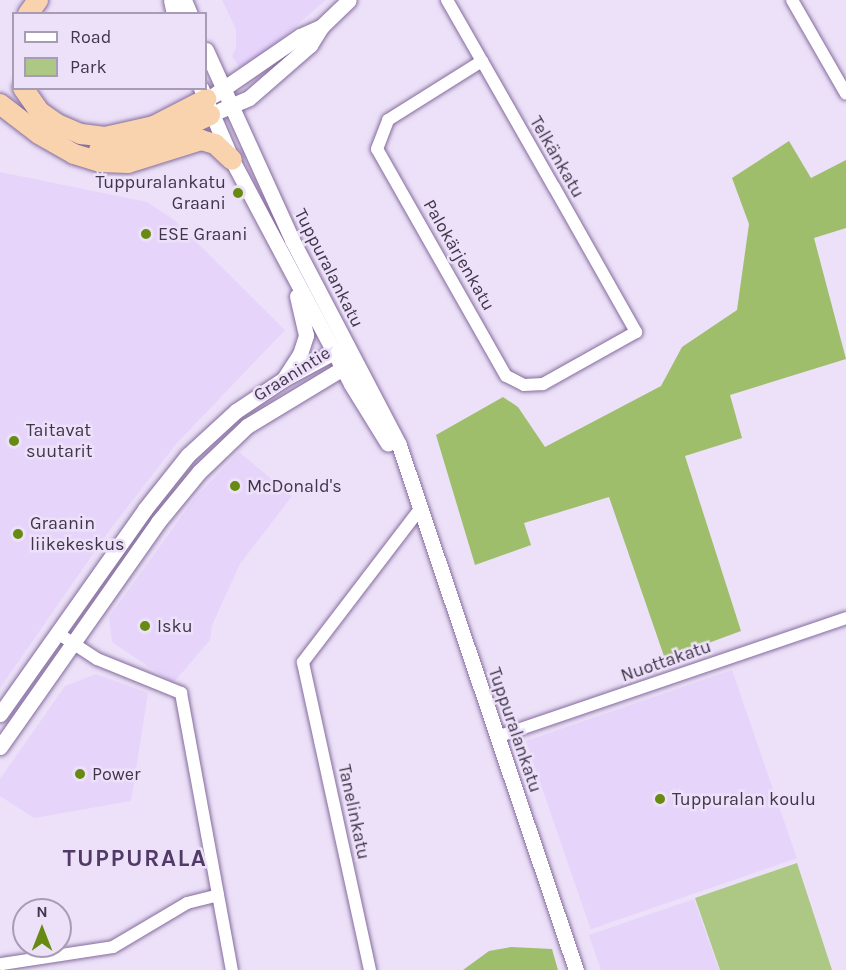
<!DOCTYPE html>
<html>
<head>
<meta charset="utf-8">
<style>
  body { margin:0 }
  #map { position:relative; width:846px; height:970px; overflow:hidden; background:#ece1f8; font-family:Karla,sans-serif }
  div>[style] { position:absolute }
  .built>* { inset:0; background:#e6d4fb; transform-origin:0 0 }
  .green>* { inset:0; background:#adc884 }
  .forest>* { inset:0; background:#9ebe6c }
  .roads { filter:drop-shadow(0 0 2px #846b9e) drop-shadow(0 0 2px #846b9e) }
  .minor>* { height:12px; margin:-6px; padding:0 6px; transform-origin:6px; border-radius:6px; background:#fff }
  .tertiary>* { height:15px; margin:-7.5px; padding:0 7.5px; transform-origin:7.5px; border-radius:7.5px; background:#fff }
  .trunk>* { height:20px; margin:-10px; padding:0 10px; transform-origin:10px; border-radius:10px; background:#f8d3ae }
  .dots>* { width:16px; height:16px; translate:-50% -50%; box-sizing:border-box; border:3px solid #ece1f8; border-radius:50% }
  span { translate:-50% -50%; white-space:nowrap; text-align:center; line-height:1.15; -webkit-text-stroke:5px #ece1f8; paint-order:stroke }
  .street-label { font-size:18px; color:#40354b }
  .poi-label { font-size:18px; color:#40354b }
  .right { translate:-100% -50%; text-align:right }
  .left { translate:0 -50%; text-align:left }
  .district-label { font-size:24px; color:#513968; font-weight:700; letter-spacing:1.5px }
  .legend { position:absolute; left:12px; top:12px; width:195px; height:78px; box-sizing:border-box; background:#ece1f8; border:2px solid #a79cb3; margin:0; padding:8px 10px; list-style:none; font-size:18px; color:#40354b }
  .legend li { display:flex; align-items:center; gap:12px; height:30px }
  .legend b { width:30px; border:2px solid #a79cb3 }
  .north { position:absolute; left:12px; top:898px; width:60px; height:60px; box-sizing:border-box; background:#ece1f8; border:2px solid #a79cb3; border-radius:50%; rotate:0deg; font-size:16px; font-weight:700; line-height:24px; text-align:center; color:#40354b }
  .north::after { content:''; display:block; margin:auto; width:21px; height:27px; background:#678b12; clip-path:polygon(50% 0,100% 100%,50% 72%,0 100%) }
</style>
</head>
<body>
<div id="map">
  <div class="built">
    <div style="clip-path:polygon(222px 0,326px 0,261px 56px,240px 68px,232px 56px,236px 48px,236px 29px)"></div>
    <div style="clip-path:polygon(0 172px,147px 202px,174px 220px,285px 330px,177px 443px,109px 531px,0 688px)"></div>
    <div style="clip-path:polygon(239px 452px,292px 496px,240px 564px,212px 625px,210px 640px,173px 683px,112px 642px,109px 617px,194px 499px)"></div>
    <div style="left:732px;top:670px;width:199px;height:218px;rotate:71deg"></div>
    <div style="clip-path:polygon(96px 674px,148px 693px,131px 801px,34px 818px,0 796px,0 779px,65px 686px)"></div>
    <div style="clip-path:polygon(694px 899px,719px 970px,601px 970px,589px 935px)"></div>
  </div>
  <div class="green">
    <div style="clip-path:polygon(797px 863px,832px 970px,720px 970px,695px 898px)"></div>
  </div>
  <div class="forest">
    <div style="clip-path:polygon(789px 141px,811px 178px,846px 160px,846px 228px,814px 238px,846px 359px,730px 395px,742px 438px,685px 456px,741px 631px,665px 659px,609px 497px,524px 523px,531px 545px,475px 565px,436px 435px,503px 397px,518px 407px,545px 447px,661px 386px,682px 347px,737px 310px,749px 224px,732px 178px)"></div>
    <div style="clip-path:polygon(511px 947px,552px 949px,558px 970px,463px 970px,489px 951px)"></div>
  </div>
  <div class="roads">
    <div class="minor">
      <div style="left:447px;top:0;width:70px;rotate:60.2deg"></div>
      <div style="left:482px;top:61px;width:145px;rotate:60.3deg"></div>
      <div style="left:554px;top:187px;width:167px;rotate:60.5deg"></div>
      <div style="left:636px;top:332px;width:107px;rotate:150.8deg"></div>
      <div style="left:543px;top:384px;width:19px;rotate:177deg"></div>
      <div style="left:524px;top:385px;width:20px;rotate:-153deg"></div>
      <div style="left:506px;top:376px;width:261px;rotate:-119.6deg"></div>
      <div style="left:377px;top:149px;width:31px;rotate:-69deg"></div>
      <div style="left:388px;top:120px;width:111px;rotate:-32.1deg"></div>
      <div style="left:792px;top:0;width:108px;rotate:60.1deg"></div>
      <div style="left:59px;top:634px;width:45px;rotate:33.3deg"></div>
      <div style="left:97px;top:659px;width:91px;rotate:22deg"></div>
      <div style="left:181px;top:693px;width:282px;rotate:79.6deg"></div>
      <div style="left:497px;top:737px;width:369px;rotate:-18.8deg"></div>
      <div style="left:2px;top:964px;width:112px;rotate:-8.7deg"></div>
      <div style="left:113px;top:947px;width:86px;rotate:-30.7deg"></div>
      <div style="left:187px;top:903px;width:32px;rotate:-14deg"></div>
      <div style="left:370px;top:970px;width:315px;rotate:-102.3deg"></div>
      <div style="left:303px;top:662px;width:193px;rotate:-52.6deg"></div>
    </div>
    <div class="tertiary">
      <div style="left:171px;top:0;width:14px;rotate:78deg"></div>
      <div style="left:184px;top:0;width:15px;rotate:67deg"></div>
      <div style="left:206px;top:50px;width:209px;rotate:65.6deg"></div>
      <div style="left:292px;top:240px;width:231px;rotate:62.4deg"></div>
      <div style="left:399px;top:445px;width:554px;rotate:71.37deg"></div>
      <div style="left:201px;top:88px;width:78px;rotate:66.7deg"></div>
      <div style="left:232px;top:160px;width:254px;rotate:62deg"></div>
      <div style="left:351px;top:384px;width:70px;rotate:58.3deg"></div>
      <div style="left:214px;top:95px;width:104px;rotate:-34.5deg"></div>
      <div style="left:300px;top:36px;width:24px;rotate:-24deg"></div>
      <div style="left:221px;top:110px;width:30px;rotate:-23deg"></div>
      <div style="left:249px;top:98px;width:81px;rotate:-41deg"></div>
      <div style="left:310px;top:45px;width:22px;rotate:-58deg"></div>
      <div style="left:322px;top:26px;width:37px;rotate:-44deg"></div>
      <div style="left:285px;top:377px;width:27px;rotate:-57deg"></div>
      <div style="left:300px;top:354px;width:20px;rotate:-72deg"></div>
      <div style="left:306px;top:335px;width:40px;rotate:-103deg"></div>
      <div style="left:0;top:714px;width:251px;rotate:-54.7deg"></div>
      <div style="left:145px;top:509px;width:69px;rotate:-51.5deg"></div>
      <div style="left:188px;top:455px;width:65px;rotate:-42.5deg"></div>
      <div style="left:236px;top:411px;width:58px;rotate:-33.7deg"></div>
      <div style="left:284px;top:379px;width:57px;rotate:-28.4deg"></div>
      <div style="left:334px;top:352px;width:16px;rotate:4deg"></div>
      <div style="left:0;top:747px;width:275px;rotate:-54.9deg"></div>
      <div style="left:158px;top:522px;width:65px;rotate:-50.6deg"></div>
      <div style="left:199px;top:472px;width:66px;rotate:-43.8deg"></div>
      <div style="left:247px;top:426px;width:112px;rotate:-31.1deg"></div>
      <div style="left:343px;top:368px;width:17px;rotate:-65deg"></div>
    </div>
    <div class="trunk">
      <div style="left:28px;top:14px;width:17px;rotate:-54deg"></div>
      <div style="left:23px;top:88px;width:29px;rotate:55deg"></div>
      <div style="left:40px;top:112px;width:21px;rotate:35deg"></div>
      <div style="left:57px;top:124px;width:26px;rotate:23deg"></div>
      <div style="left:81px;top:134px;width:24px;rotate:7deg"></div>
      <div style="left:105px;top:137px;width:50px;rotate:-12.7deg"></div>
      <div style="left:154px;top:126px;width:59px;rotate:-27.4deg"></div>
      <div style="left:0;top:104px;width:49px;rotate:37.6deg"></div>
      <div style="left:39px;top:134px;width:40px;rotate:29.7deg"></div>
      <div style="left:74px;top:154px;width:27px;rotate:17deg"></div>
      <div style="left:100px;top:162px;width:28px;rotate:2deg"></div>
      <div style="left:128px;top:163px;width:77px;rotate:-17.5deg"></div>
      <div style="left:201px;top:140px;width:15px;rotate:16deg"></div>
      <div style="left:215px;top:144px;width:23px;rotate:43deg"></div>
      <div style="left:99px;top:150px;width:48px;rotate:-5.9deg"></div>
      <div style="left:147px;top:145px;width:70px;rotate:-25.5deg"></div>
    </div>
  </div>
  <div class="dots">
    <div style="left:238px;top:193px;background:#678b12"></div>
    <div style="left:146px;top:234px;background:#678b12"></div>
    <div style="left:14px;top:441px;background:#678b12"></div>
    <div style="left:235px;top:486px;background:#678b12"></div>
    <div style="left:18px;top:534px;background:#678b12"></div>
    <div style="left:145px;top:626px;background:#678b12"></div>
    <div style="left:80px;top:774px;background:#678b12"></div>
    <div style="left:660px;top:799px;background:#678b12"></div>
  </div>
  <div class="street-label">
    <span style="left:557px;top:157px;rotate:60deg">Telkänkatu</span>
    <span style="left:459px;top:255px;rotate:60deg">Palokärjenkatu</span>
    <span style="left:329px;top:268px;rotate:63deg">Tuppuralankatu</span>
    <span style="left:292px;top:374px;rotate:-32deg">Graanintie</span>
    <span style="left:666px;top:661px;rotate:-19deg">Nuottakatu</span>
    <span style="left:515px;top:730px;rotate:71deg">Tuppuralankatu</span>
    <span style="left:354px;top:812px;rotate:78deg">Tanelinkatu</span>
  </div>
  <div class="poi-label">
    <span class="right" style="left:226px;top:193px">Tuppuralankatu<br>Graani</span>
    <span class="left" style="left:158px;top:234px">ESE Graani</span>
    <span class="left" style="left:26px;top:441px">Taitavat<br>suutarit</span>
    <span class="left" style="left:247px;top:486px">McDonald's</span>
    <span class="left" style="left:30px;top:534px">Graanin<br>liikekeskus</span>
    <span class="left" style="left:157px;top:626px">Isku</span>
    <span class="left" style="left:92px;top:774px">Power</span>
    <span class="left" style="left:672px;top:799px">Tuppuralan koulu</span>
  </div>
  <div class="district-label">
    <span style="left:135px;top:859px">TUPPURALA</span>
  </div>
  <ul class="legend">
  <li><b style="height:8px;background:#fff"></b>Road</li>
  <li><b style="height:16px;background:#adc884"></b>Park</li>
  </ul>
  <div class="north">N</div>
</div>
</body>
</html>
